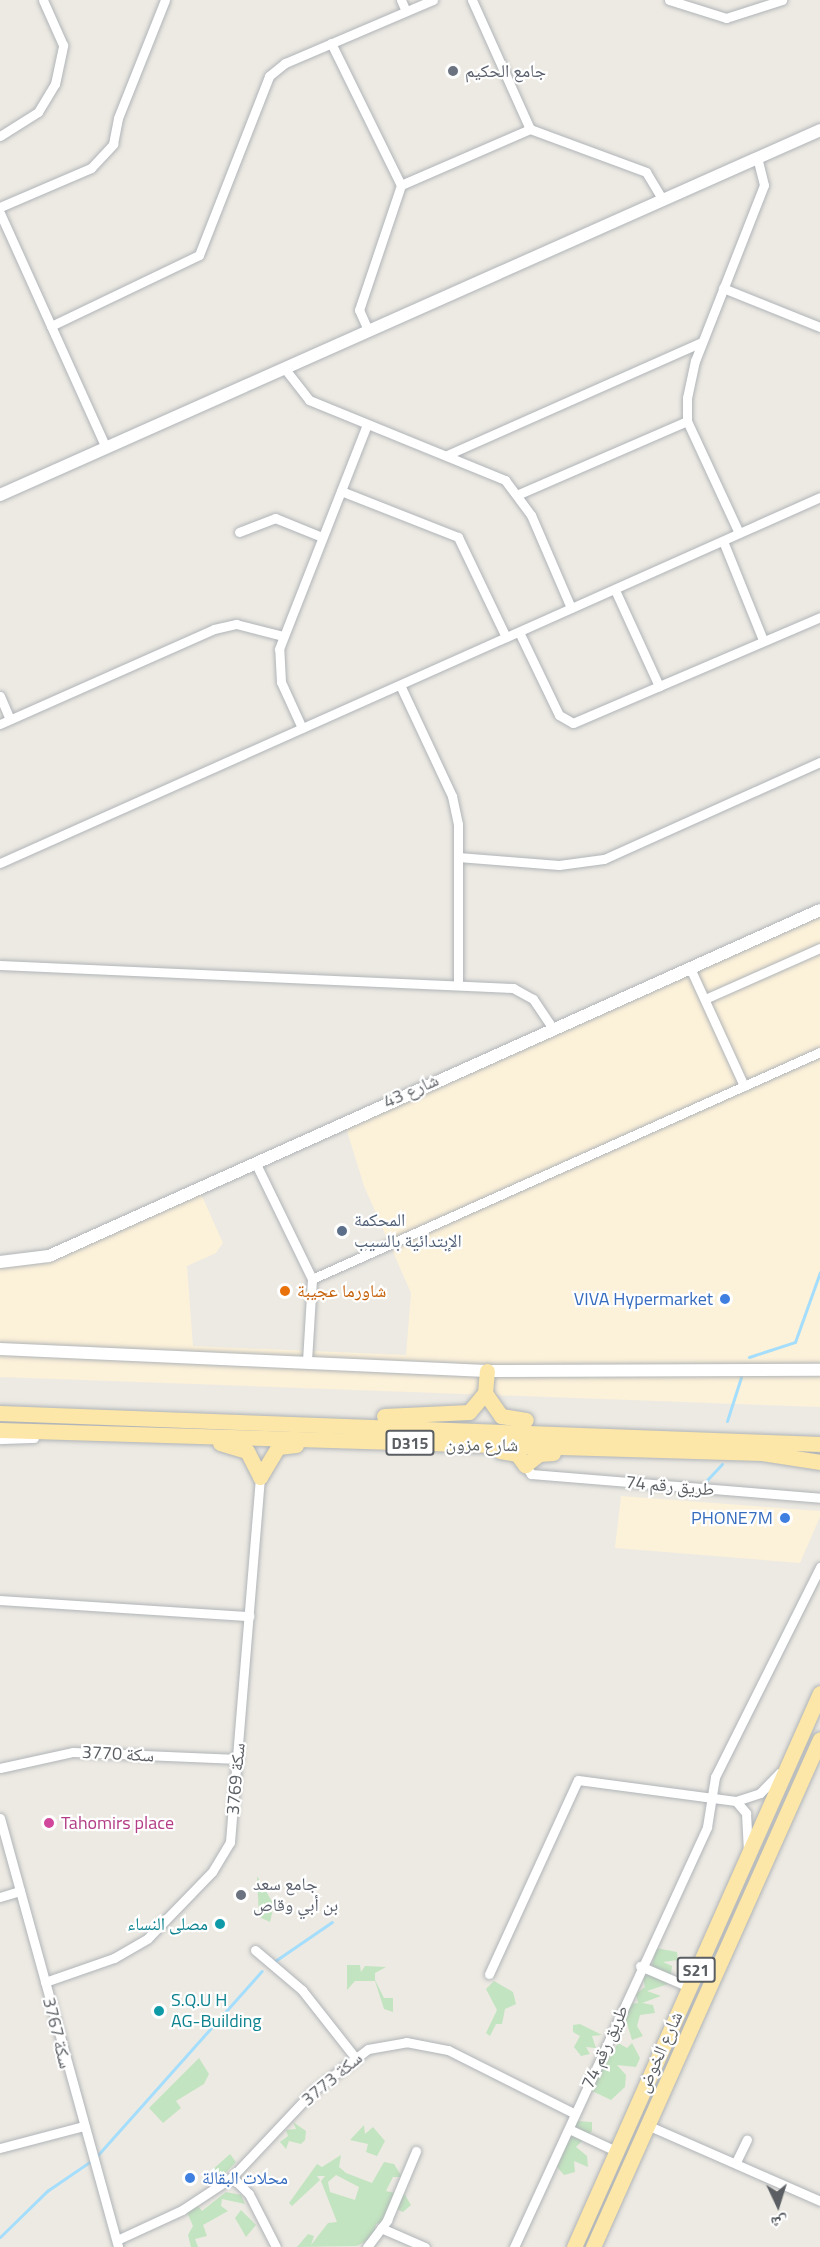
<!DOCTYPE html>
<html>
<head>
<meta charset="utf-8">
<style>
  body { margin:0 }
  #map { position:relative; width:820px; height:2247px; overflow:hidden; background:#edeae3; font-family:"Titillium Web","Noto Naskh Arabic",sans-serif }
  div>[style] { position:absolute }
  .commercial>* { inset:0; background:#fcf1d9 }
  .green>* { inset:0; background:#c3e4c0 }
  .stream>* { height:3px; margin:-1.5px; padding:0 1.5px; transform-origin:1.5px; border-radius:1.5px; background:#a4defc }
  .roads { filter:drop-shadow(0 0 2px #b0b4b8) drop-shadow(0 0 2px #b0b4b8) }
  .minor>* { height:9px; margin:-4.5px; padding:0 4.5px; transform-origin:4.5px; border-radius:4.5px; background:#fff }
  .tertiary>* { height:12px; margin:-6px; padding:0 6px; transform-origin:6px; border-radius:6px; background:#fff }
  .primary>* { height:15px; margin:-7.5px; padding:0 7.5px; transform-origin:7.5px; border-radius:7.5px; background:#fce7a9 }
  .dots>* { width:16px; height:16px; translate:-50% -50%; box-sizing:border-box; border:3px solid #fff; border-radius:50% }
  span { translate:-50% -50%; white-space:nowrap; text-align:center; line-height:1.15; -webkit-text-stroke:4.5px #fff; paint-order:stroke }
  .shield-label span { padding:2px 4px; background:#fff; border:2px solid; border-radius:4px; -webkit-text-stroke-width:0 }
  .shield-label { font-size:16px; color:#5b5f63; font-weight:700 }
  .worship-label { font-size:18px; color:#5b616d }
  .left { translate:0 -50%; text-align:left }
  .street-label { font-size:18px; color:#5b5f63 }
  .service-label { font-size:18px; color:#4e5e75 }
  .food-label { font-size:18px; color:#c56008 }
  .shop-label { font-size:18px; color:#366cbe }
  .right { translate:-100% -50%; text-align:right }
  .hotel-label { font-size:18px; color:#b23c85 }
  .culture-label { font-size:18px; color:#0d838f }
  .north { position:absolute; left:748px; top:2175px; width:60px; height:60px; -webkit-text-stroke:4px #fff; paint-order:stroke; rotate:176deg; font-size:16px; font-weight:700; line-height:24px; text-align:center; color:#5b5f63 }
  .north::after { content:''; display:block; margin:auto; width:21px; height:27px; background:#5b5f63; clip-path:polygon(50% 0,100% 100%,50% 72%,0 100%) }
</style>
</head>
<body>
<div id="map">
  <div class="commercial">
    <div style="clip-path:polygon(820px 910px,820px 1407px,0 1377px,0 1262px,20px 1262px,201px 1194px,223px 1243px,216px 1253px,187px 1266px,193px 1346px,406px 1355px,411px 1293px,364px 1186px,344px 1121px)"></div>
    <div style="clip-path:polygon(621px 1496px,820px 1511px,820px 1517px,800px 1563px,615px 1548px)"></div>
  </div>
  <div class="green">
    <div style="clip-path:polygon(257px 1876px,274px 1905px,270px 1922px,259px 1917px)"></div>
    <div style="clip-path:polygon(656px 1948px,677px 1952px,678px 1960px,663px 1962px,672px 1966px,671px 1974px,654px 1976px,668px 1984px,647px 1991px,661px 1996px,642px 2003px,653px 2005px,655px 2013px,640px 2015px,637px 2026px,643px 2036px,632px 2040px,625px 2017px,631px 2004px,638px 2003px,636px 1994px,645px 1987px,643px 1977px,650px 1974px)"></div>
    <div style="clip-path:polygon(347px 1965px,360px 1965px,361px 1972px,365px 1966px,386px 1967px,375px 1973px,375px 1980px,384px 1998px,393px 1998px,393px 2012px,384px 2009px,375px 1981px,355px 1981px,347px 1990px)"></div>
    <div style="clip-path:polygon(494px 1981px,513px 1992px,516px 2004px,505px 2009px,502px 2024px,496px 2024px,490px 2036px,486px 2033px,497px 2010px,486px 1989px)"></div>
    <div style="clip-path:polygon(580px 2024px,602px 2035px,592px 2036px,596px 2048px,586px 2047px,590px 2054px,581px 2056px,574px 2047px,580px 2036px,573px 2032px,573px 2025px)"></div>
    <div style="clip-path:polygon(618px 2043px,627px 2048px,632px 2043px,640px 2058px,636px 2067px,617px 2065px,626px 2075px,625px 2087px,611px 2100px,590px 2090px)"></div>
    <div style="clip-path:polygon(199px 2058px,209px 2074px,204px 2084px,176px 2101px,181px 2108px,163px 2123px,149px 2108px)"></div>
    <div style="clip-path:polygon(575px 2121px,592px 2122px,592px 2131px,576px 2147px,587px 2156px,588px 2167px,574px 2161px,575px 2172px,564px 2175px,557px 2167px)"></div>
    <div style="clip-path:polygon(293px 2122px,306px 2131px,305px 2140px,301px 2144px,289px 2141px,286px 2149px,280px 2142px,288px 2136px,286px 2130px,296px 2129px)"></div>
    <div style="clip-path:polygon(364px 2125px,365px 2134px,373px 2127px,385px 2141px,377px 2156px,366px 2152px,368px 2144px,350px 2140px)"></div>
    <div style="clip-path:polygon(230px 2154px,236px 2162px,217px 2182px,201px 2180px)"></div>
    <div style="clip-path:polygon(evenodd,341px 2155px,339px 2167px,346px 2173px,372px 2183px,384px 2162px,394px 2164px,402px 2177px,393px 2177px,386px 2191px,405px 2195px,411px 2205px,403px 2212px,393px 2207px,390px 2219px,376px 2224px,373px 2237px,357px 2246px,297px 2247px,308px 2234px,314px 2236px,311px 2245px,328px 2223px,337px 2222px,321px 2181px,325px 2176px,317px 2176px,320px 2180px,292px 2206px,289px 2203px,317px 2164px,322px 2167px,341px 2155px,336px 2175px,359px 2187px,355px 2200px,330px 2192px,328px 2182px,336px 2175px)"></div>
    <div style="clip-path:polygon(226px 2192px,241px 2195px,245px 2204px,222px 2199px,221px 2206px,228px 2211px,203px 2225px,207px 2236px,195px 2239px,198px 2247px,191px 2247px,188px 2235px,193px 2226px,186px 2210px,197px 2205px,202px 2211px)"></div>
    <div style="clip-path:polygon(241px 2210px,256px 2225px,246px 2237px,235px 2218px)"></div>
  </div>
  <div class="stream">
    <div style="left:749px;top:1357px;width:48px;rotate:-18.1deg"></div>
    <div style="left:795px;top:1342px;width:74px;rotate:-70.3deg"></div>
    <div style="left:727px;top:1421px;width:46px;rotate:-72.3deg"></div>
    <div style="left:707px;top:1480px;width:22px;rotate:-47deg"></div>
    <div style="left:275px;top:1961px;width:69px;rotate:-34.4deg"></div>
    <div style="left:96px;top:2157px;width:249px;rotate:-48.3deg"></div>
    <div style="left:0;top:2237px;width:66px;rotate:-44.4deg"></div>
    <div style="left:47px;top:2191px;width:53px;rotate:-34.3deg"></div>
  </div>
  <div class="roads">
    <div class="minor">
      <div style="left:401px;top:0;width:12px;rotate:66deg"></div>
      <div style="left:472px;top:0;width:141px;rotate:65.8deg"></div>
      <div style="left:669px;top:0;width:60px;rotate:17.5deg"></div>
      <div style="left:726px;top:18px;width:59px;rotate:-17.8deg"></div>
      <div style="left:331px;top:43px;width:158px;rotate:63.8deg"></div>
      <div style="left:0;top:136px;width:45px;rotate:-32.3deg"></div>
      <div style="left:38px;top:112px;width:33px;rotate:-59deg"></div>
      <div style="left:55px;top:84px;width:40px;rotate:-78deg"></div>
      <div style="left:63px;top:45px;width:49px;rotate:-114deg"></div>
      <div style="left:0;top:207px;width:99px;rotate:-23.2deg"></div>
      <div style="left:91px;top:168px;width:33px;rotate:-47deg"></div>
      <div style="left:113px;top:144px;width:26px;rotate:-79deg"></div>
      <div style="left:118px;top:118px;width:127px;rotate:-68.3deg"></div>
      <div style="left:0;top:213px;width:258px;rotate:65.7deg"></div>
      <div style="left:723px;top:288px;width:105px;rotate:21.9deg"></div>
      <div style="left:51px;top:326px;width:164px;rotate:-25.6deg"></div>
      <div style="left:199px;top:255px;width:192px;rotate:-68.6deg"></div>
      <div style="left:269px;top:76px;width:21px;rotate:-39deg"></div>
      <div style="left:285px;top:63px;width:161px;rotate:-23.1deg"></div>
      <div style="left:368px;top:330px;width:22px;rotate:-114deg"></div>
      <div style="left:359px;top:310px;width:132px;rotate:-71.4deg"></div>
      <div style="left:401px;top:185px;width:141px;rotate:-23.5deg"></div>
      <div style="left:530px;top:129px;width:124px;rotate:20.3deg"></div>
      <div style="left:646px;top:172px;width:33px;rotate:59deg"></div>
      <div style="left:285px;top:369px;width:39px;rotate:52deg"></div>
      <div style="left:309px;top:400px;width:212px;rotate:22.2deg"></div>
      <div style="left:505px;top:480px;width:44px;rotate:53.4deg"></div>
      <div style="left:531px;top:515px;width:101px;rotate:66.7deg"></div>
      <div style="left:447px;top:455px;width:279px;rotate:-23.9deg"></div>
      <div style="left:341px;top:491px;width:126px;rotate:21.5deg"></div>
      <div style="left:458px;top:537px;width:111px;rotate:64.4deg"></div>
      <div style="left:519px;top:494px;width:183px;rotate:-23.5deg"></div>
      <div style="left:239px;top:532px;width:39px;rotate:-21deg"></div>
      <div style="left:275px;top:518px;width:51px;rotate:22deg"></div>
      <div style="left:739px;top:533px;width:123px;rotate:-114.9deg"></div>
      <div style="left:687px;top:421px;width:23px;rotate:-90deg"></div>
      <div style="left:687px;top:398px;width:38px;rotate:-78deg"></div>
      <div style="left:695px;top:361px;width:189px;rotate:-68.6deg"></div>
      <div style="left:764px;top:185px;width:29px;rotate:-104deg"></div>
      <div style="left:723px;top:541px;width:107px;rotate:68deg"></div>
      <div style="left:615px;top:590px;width:106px;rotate:65.4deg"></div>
      <div style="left:519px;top:632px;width:92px;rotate:64.3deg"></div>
      <div style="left:559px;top:715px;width:16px;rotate:30deg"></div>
      <div style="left:573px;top:723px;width:269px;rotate:-23.2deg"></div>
      <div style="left:400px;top:685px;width:123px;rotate:64.9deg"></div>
      <div style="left:452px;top:796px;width:29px;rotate:78deg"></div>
      <div style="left:458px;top:824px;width:161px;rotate:90deg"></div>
      <div style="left:0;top:696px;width:25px;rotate:67deg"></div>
      <div style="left:0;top:724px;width:234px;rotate:-23.9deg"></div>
      <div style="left:214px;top:629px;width:23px;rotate:-13deg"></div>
      <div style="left:236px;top:624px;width:49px;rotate:14.3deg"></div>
      <div style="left:302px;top:728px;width:51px;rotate:-114.5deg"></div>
      <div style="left:281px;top:682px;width:33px;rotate:-93deg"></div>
      <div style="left:279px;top:649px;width:241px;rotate:-68.6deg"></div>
      <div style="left:458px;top:857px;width:101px;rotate:4.5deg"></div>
      <div style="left:559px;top:865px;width:45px;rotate:-7.6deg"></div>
      <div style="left:604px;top:859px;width:237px;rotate:-24.2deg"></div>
      <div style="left:0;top:863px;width:898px;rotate:-24.05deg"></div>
      <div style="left:0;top:965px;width:514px;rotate:2.57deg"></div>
      <div style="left:513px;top:988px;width:23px;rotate:29deg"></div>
      <div style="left:533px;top:999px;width:32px;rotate:56deg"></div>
      <div style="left:690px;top:968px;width:130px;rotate:65.4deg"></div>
      <div style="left:705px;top:999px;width:126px;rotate:-23.9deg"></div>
      <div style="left:255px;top:1162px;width:130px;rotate:64deg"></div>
      <div style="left:312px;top:1279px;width:81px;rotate:93.5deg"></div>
      <div style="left:312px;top:1279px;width:556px;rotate:-24.08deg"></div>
      <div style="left:0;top:1439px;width:34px;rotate:-2deg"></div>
      <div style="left:525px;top:1465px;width:11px;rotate:56deg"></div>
      <div style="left:531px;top:1474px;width:290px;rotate:4.7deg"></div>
      <div style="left:0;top:1600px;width:250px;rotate:3.7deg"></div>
      <div style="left:0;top:1768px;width:75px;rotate:-12.4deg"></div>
      <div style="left:73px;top:1752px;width:165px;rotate:2.4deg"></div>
      <div style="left:736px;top:1801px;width:16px;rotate:50deg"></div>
      <div style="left:746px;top:1813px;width:36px;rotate:87deg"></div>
      <div style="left:0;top:1818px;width:445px;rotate:74.6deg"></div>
      <div style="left:0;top:1897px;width:21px;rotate:-17deg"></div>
      <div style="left:255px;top:1950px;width:62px;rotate:40.4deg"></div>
      <div style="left:302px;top:1990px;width:84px;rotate:51.8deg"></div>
      <div style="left:640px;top:1966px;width:53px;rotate:23.2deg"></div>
      <div style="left:489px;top:1974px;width:213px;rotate:-65.4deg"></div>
      <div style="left:578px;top:1780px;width:159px;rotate:7.6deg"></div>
      <div style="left:736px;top:1801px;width:25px;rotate:-18deg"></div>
      <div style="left:760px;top:1793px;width:28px;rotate:-46deg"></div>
      <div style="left:45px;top:1982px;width:73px;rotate:-19.2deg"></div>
      <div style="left:114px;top:1958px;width:39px;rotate:-30deg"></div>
      <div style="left:148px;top:1938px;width:92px;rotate:-45.9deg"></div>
      <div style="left:212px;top:1872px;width:35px;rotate:-59deg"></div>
      <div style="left:230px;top:1842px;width:366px;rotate:-85.3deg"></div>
      <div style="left:647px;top:2125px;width:189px;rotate:23.7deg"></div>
      <div style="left:569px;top:2129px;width:52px;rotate:25.1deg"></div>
      <div style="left:0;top:2148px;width:87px;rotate:-14.7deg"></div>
      <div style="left:736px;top:2162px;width:25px;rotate:-64deg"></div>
      <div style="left:232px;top:2177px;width:24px;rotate:45deg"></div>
      <div style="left:249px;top:2194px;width:59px;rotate:63deg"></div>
      <div style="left:381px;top:2228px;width:48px;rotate:23.4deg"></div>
      <div style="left:117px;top:2240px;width:72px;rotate:-24.8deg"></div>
      <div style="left:182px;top:2210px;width:60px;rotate:-33.4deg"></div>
      <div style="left:232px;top:2177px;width:118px;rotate:-46.7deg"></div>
      <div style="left:313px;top:2091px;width:69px;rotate:-37.4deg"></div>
      <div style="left:368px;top:2049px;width:39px;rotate:-10deg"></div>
      <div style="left:406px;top:2042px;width:43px;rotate:10.8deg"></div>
      <div style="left:448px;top:2050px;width:142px;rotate:26.7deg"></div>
      <div style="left:367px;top:2247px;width:34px;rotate:-53deg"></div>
      <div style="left:387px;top:2220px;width:75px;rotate:-67.2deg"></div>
      <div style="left:514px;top:2247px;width:462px;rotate:-65.3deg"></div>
      <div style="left:707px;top:1827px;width:51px;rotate:-80.9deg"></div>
      <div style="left:715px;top:1777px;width:235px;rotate:-63.4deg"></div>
    </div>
    <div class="tertiary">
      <div style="left:0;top:495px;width:898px;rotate:-23.99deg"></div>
      <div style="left:0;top:1262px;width:49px;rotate:-7deg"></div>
      <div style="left:49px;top:1256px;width:845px;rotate:-24.17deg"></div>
      <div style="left:0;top:1349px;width:487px;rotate:2.6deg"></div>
      <div style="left:487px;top:1371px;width:333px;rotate:-0.2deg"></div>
    </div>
    <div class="primary">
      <div style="left:485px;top:1393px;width:28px;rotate:55deg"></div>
      <div style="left:501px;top:1416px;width:25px;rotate:9deg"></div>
      <div style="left:0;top:1413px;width:821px;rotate:2.17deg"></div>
      <div style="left:384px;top:1416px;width:85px;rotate:-2.7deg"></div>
      <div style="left:469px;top:1412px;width:25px;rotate:-50deg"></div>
      <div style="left:485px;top:1393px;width:22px;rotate:-85deg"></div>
      <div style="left:0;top:1430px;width:762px;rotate:1.73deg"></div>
      <div style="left:762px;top:1453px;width:59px;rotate:8.8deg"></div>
      <div style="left:220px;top:1443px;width:28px;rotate:17deg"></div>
      <div style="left:247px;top:1451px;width:29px;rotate:63deg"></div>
      <div style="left:500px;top:1451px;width:17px;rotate:10deg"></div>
      <div style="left:517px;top:1454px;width:14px;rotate:54deg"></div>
      <div style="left:525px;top:1465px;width:18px;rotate:-38deg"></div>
      <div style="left:539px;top:1454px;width:14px;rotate:-4deg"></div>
      <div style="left:260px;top:1477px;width:35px;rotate:-59deg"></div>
      <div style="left:278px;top:1447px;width:18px;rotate:-6deg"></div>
      <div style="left:574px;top:2247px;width:606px;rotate:-66.06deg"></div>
      <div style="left:593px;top:2247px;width:556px;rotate:-65.92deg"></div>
    </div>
  </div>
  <div class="dots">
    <div style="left:453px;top:71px;background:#6b7280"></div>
    <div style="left:342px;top:1231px;background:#5c6f8a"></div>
    <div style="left:285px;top:1291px;background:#e8710a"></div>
    <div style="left:725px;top:1299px;background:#3f7fe0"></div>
    <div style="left:785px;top:1518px;background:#3f7fe0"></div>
    <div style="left:49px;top:1823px;background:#d1479c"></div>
    <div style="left:241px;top:1895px;background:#6b7280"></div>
    <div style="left:220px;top:1924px;background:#0f9aa8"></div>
    <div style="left:159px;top:2011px;background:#0f9aa8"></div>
    <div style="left:190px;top:2178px;background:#3f7fe0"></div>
  </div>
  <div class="shield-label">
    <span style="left:410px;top:1443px">D315</span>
    <span style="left:696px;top:1970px">S21</span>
  </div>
  <div class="worship-label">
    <span class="left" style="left:465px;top:71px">جامع الحكيم</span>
    <span class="left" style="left:253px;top:1895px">جامع سعد<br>بن أبي وقاص</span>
  </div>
  <div class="street-label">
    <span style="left:411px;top:1091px;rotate:-24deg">شارع 43</span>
    <span style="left:482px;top:1445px;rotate:1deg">شارع مزون</span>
    <span style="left:670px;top:1486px;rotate:5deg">طريق رقم 74</span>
    <span style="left:118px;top:1754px;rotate:3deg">سكة 3770</span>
    <span style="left:236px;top:1779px;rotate:-85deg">سكة 3769</span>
    <span style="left:57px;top:2033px;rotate:76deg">سكة 3767</span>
    <span style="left:605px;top:2047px;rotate:-66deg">طريق رقم 74</span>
    <span style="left:660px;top:2052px;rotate:-66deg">شارع الخوض</span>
    <span style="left:332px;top:2079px;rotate:-40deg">سكة 3773</span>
  </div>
  <div class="service-label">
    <span class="left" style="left:354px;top:1231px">المحكمة<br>الإبتدائية بالسيب</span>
  </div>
  <div class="food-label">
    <span class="left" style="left:297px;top:1291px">شاورما عجيبة</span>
  </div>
  <div class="shop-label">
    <span class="right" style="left:713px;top:1299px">VIVA Hypermarket</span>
    <span class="right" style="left:773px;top:1518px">PHONE7M</span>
    <span class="left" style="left:202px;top:2178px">محلات البقالة</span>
  </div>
  <div class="hotel-label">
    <span class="left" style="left:61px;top:1823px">Tahomirs place</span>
  </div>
  <div class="culture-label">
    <span class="right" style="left:208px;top:1924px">مصلى النساء</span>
    <span class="left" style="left:171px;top:2011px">S.Q.U H<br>AG-Building</span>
  </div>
  <div class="north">ش</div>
</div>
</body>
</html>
